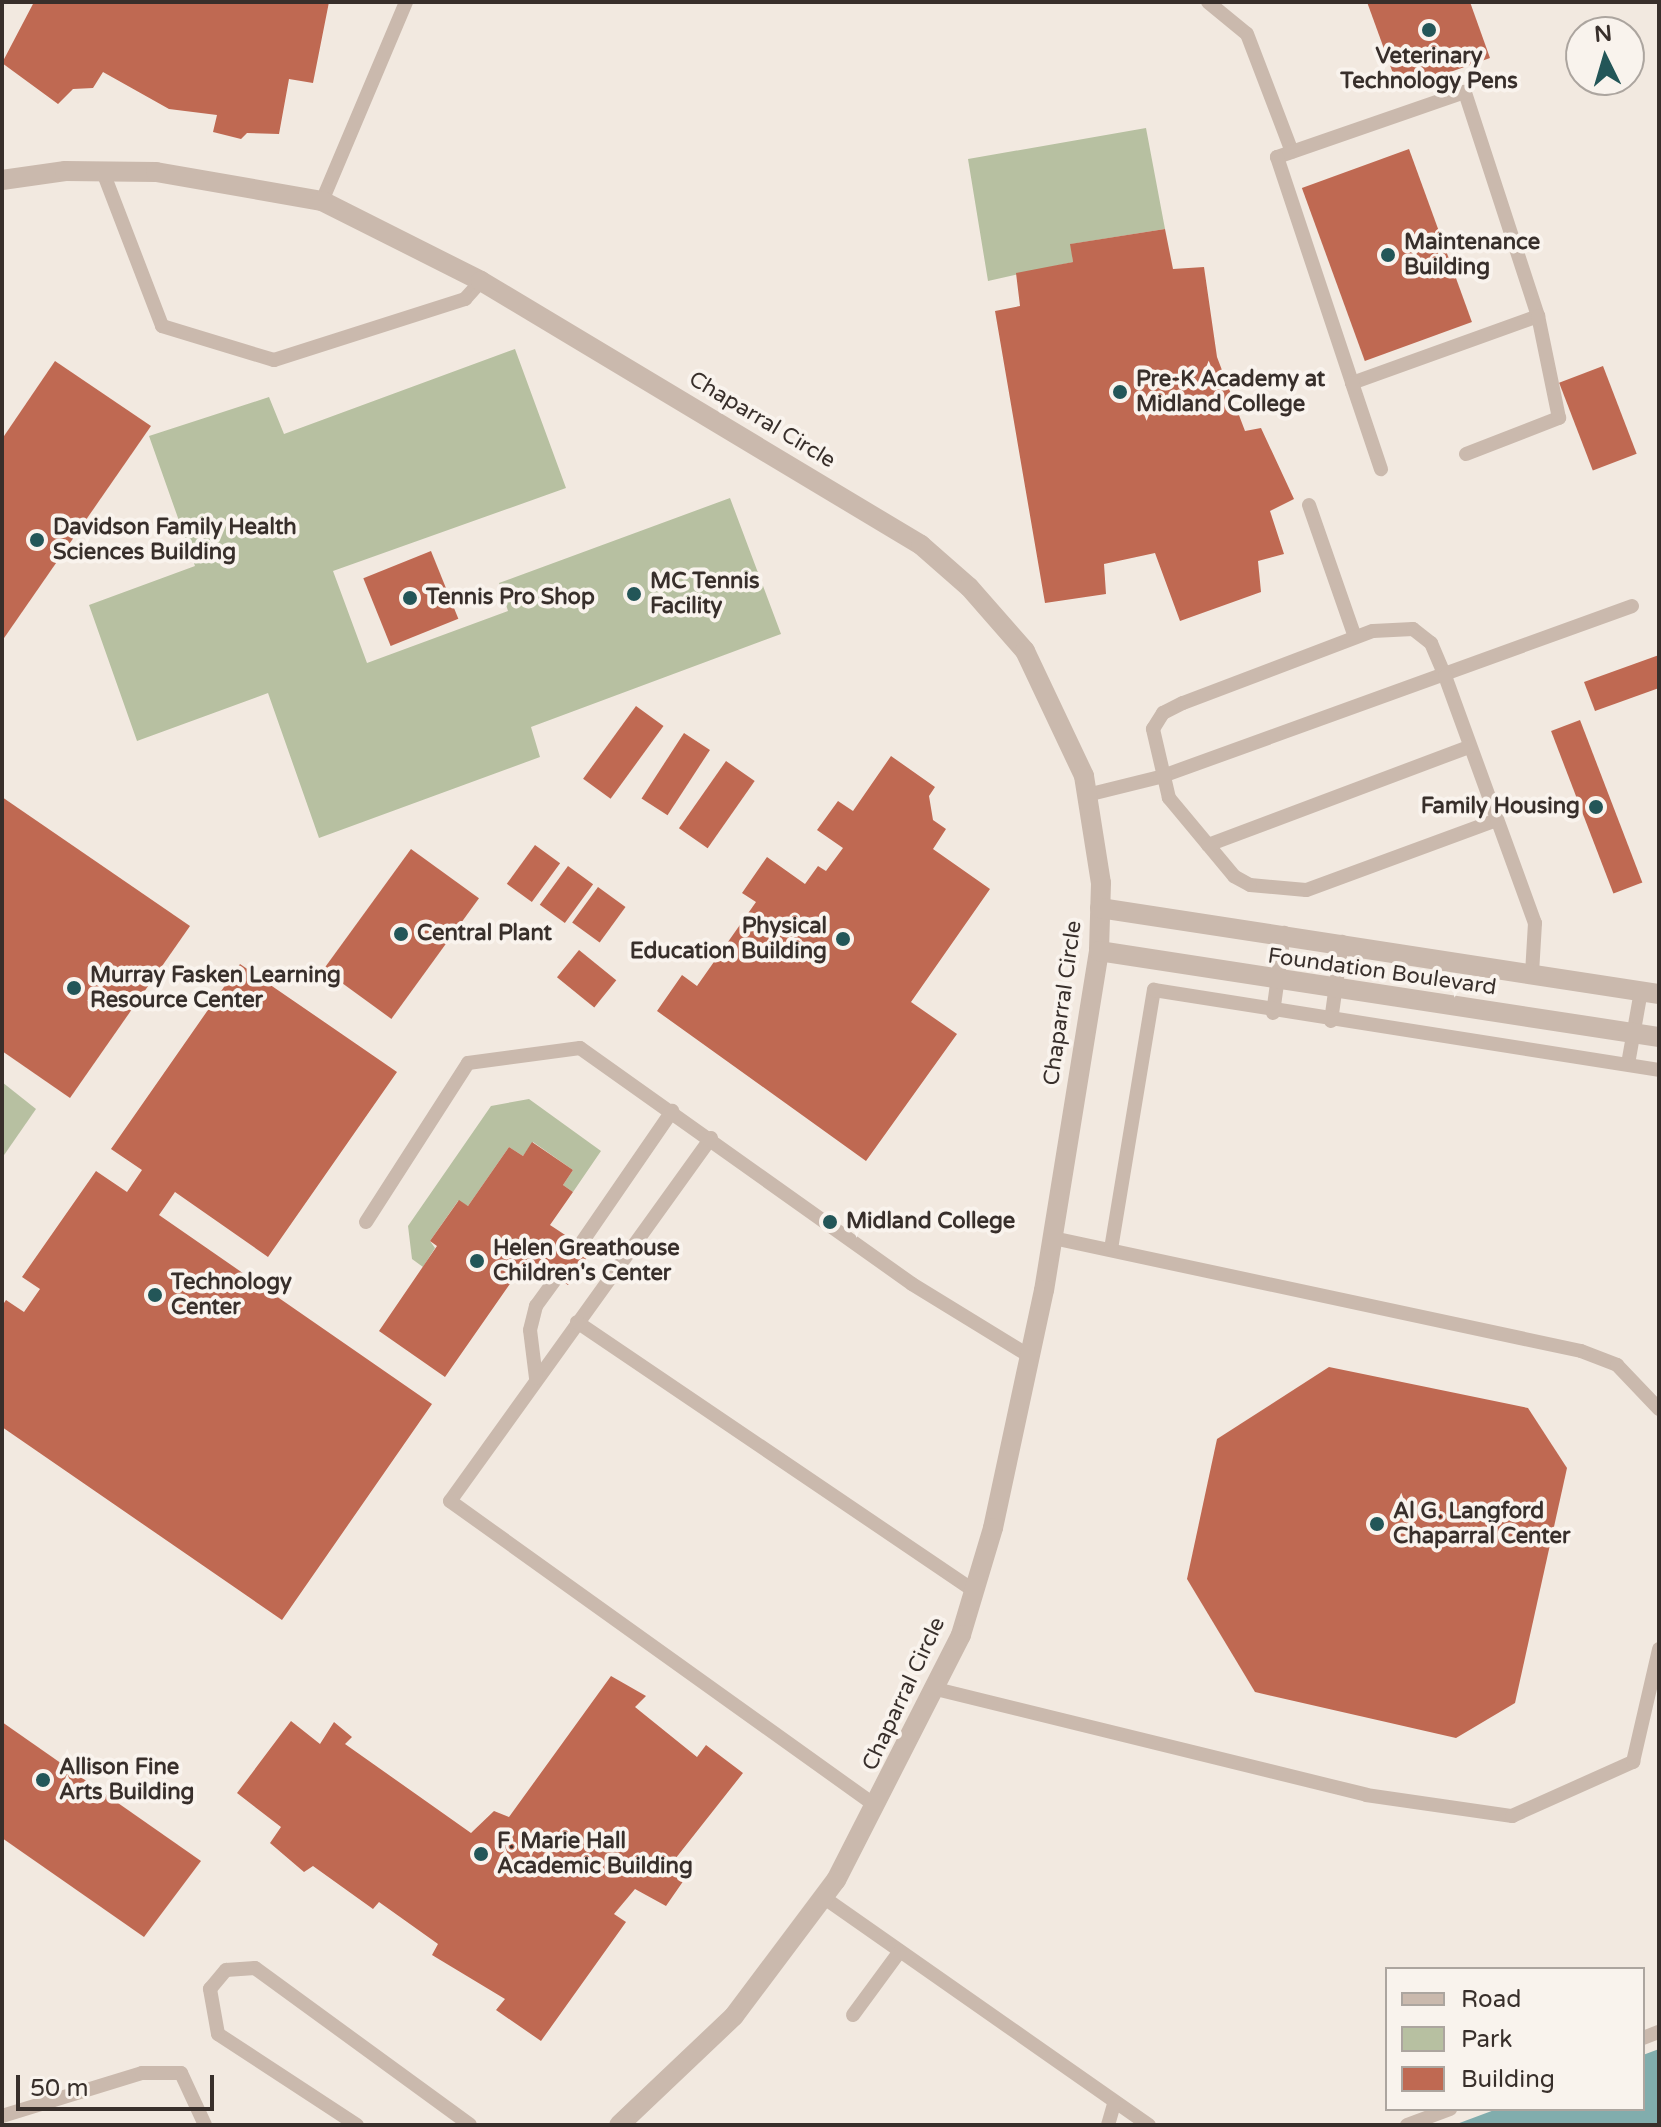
<!DOCTYPE html>
<html>
<head>
<meta charset="utf-8">
<style>
  body { margin:0 }
  #map { position:relative; width:1661px; height:2127px; overflow:hidden; background:#f2e9e0; font-family:"Varela Round",sans-serif }
  div>[style] { position:absolute }
  .green>* { inset:0; background:#b7c0a1 }
  .water>* { inset:0; background:#81adad }
  .building>* { inset:0; background:#bf6952; transform-origin:0 0 }
  .service>* { height:14px; margin:-7px; padding:0 7px; transform-origin:7px; border-radius:7px; background:#cab9ad }
  .minor>* { height:20px; margin:-10px; padding:0 10px; transform-origin:10px; border-radius:10px; background:#cab9ad }
  .dots>* { width:22px; height:22px; translate:-50% -50%; box-sizing:border-box; border:4px solid #f9f3ed; border-radius:50% }
  span { translate:-50% -50%; white-space:nowrap; text-align:center; line-height:1.15; -webkit-text-stroke:8px #f9f3ed; paint-order:stroke }
  .poi-label { font-size:22px; color:#382f2b; font-weight:700 }
  .left { translate:0 -50%; text-align:left }
  .right { translate:-100% -50%; text-align:right }
  .street-label { font-size:22px; color:#382f2b }
  .frame { position:absolute; inset:0; border:4px solid #382f2b; pointer-events:none }
  .legend { position:absolute; left:1385px; top:1967px; width:260px; height:144px; box-sizing:border-box; background:#f9f3ed; border:2px solid #aca59f; margin:0; padding:10px 14px; list-style:none; font-size:24px; color:#382f2b }
  .legend li { display:flex; align-items:center; gap:16px; height:40px }
  .legend b { width:40px; border:2px solid #aca59f }
  .north { position:absolute; left:1565px; top:16px; width:80px; height:80px; box-sizing:border-box; background:#f9f3ed; border:2px solid #aca59f; border-radius:50%; rotate:355deg; font-size:22px; font-weight:700; line-height:32px; text-align:center; color:#382f2b }
  .north::after { content:''; display:block; margin:auto; width:28px; height:36px; background:#235658; clip-path:polygon(50% 0,100% 100%,50% 72%,0 100%) }
  .scale { position:absolute; left:16px; top:2075px; width:198px; height:36px; box-sizing:border-box; border:4px solid #382f2b; border-top:0; padding-left:10px; font-size:24px; line-height:28px; white-space:nowrap; color:#382f2b; -webkit-text-stroke:6px #f9f3ed; paint-order:stroke }
</style>
</head>
<body>
<div id="map">
  <div class="green">
    <div style="clip-path:polygon(1146px 128px,1165px 229px,1071px 244px,1073px 262px,988px 281px,968px 159px)"></div>
    <div style="clip-path:polygon(515px 349px,566px 488px,333px 571px,367px 663px,508px 611px,499px 583px,730px 498px,781px 634px,531px 727px,540px 757px,319px 838px,268px 693px,137px 741px,89px 605px,195px 566px,149px 436px,269px 397px,284px 434px)"></div>
    <div style="clip-path:polygon(2px 1082px,36px 1109px,2px 1158px)"></div>
    <div style="clip-path:polygon(529px 1099px,601px 1151px,573px 1192px,563px 1185px,573px 1170px,533px 1142px,523px 1156px,509px 1147px,468px 1206px,458px 1201px,430px 1241px,435px 1248px,423px 1267px,412px 1259px,408px 1226px,491px 1106px)"></div>
  </div>
  <div class="water">
    <div style="clip-path:polygon(1659px 2049px,1659px 2125px,1454px 2125px,1497px 2109px,1643px 2109px,1643px 2055px)"></div>
  </div>
  <div class="building">
    <div style="clip-path:polygon(34px 2px,329px 2px,313px 83px,289px 79px,279px 134px,247px 133px,241px 139px,213px 132px,217px 115px,169px 109px,103px 72px,93px 88px,73px 89px,58px 104px,2px 63px)"></div>
    <div style="clip-path:polygon(1367px 2px,1470px 2px,1490px 58px,1399px 90px)"></div>
    <div style="left:1409px;top:149px;width:184px;height:114px;rotate:70deg"></div>
    <div style="clip-path:polygon(1165px 229px,1173px 269px,1204px 267px,1217px 357px,1245px 431px,1261px 428px,1294px 499px,1270px 511px,1284px 554px,1258px 561px,1261px 592px,1180px 621px,1155px 553px,1104px 564px,1106px 594px,1045px 603px,995px 311px,1020px 306px,1016px 273px,1073px 262px,1070px 244px)"></div>
    <div style="clip-path:polygon(55px 361px,151px 426px,2px 641px,2px 439px)"></div>
    <div style="left:1603px;top:366px;width:94px;height:47px;rotate:69deg"></div>
    <div style="left:431px;top:551px;width:73px;height:73px;rotate:68deg"></div>
    <div style="clip-path:polygon(1659px 655px,1659px 688px,1595px 711px,1584px 682px)"></div>
    <div style="left:636px;top:706px;width:34px;height:90px;rotate:36deg"></div>
    <div style="left:1580px;top:720px;width:174px;height:31px;rotate:69deg"></div>
    <div style="left:684px;top:733px;width:31px;height:78px;rotate:33deg"></div>
    <div style="clip-path:polygon(891px 756px,935px 787px,929px 796px,933px 820px,946px 829px,933px 849px,990px 889px,911px 1002px,957px 1034px,866px 1161px,657px 1011px,682px 975px,697px 986px,756px 902px,742px 893px,767px 857px,805px 884px,818px 866px,826px 871px,843px 848px,817px 830px,838px 801px,853px 811px)"></div>
    <div style="left:726px;top:761px;width:35px;height:82px;rotate:35deg"></div>
    <div style="clip-path:polygon(2px 797px,190px 926px,70px 1098px,2px 1051px)"></div>
    <div style="left:535px;top:845px;width:31px;height:48px;rotate:36deg"></div>
    <div style="left:411px;top:849px;width:84px;height:149px;rotate:36deg"></div>
    <div style="left:568px;top:866px;width:31px;height:48px;rotate:36deg"></div>
    <div style="left:598px;top:887px;width:34px;height:44px;rotate:36deg"></div>
    <div style="left:579px;top:950px;width:48px;height:35px;rotate:39deg"></div>
    <div style="clip-path:polygon(240px 964px,397px 1072px,268px 1257px,175px 1192px,159px 1215px,432px 1404px,282px 1620px,2px 1427px,2px 1306px,6px 1300px,24px 1312px,40px 1289px,22px 1277px,96px 1171px,127px 1192px,142px 1170px,111px 1149px)"></div>
    <div style="clip-path:polygon(532px 1142px,573px 1170px,563px 1185px,573px 1192px,550px 1225px,591px 1252px,568px 1285px,528px 1258px,445px 1377px,379px 1331px,437px 1246px,430px 1241px,459px 1200px,468px 1206px,509px 1147px,523px 1156px)"></div>
    <div style="clip-path:polygon(1329px 1367px,1528px 1408px,1567px 1468px,1515px 1703px,1456px 1738px,1255px 1692px,1187px 1579px,1217px 1439px)"></div>
    <div style="clip-path:polygon(611px 1676px,646px 1696px,635px 1707px,697px 1757px,706px 1745px,743px 1773px,668px 1868px,684px 1880px,666px 1906px,635px 1889px,614px 1914px,626px 1922px,541px 2041px,496px 2010px,505px 1999px,432px 1955px,438px 1944px,379px 1902px,373px 1909px,313px 1866px,304px 1872px,270px 1843px,281px 1827px,237px 1793px,291px 1721px,320px 1744px,334px 1722px,352px 1737px,345px 1744px,471px 1833px,494px 1811px,509px 1817px)"></div>
    <div style="clip-path:polygon(2px 1722px,201px 1861px,144px 1937px,2px 1838px)"></div>
  </div>
  <div class="service">
    <div style="left:1208px;top:2px;width:50px;rotate:39.4deg"></div>
    <div style="left:1247px;top:34px;width:126px;rotate:69.1deg"></div>
    <div style="left:103px;top:172px;width:165px;rotate:69deg"></div>
    <div style="left:162px;top:326px;width:117px;rotate:16.9deg"></div>
    <div style="left:274px;top:360px;width:201px;rotate:-17.7deg"></div>
    <div style="left:465px;top:299px;width:24px;rotate:-48deg"></div>
    <div style="left:322px;top:201px;width:216px;rotate:-67.1deg"></div>
    <div style="left:1352px;top:383px;width:198px;rotate:-19.8deg"></div>
    <div style="left:1538px;top:316px;width:236px;rotate:-108.1deg"></div>
    <div style="left:1465px;top:92px;width:199px;rotate:160.9deg"></div>
    <div style="left:1277px;top:157px;width:238px;rotate:71.6deg"></div>
    <div style="left:1352px;top:383px;width:91px;rotate:71.4deg"></div>
    <div style="left:1466px;top:454px;width:100px;rotate:-21.2deg"></div>
    <div style="left:1559px;top:418px;width:104px;rotate:-101.6deg"></div>
    <div style="left:1309px;top:505px;width:140px;rotate:70.8deg"></div>
    <div style="left:1087px;top:795px;width:75px;rotate:-13.9deg"></div>
    <div style="left:1160px;top:777px;width:502px;rotate:-19.91deg"></div>
    <div style="left:1494px;top:821px;width:200px;rotate:159.8deg"></div>
    <div style="left:1306px;top:890px;width:56px;rotate:-174.9deg"></div>
    <div style="left:1250px;top:885px;width:18px;rotate:-151deg"></div>
    <div style="left:1234px;top:876px;width:102px;rotate:-129.8deg"></div>
    <div style="left:1169px;top:798px;width:71px;rotate:-103.1deg"></div>
    <div style="left:1153px;top:729px;width:19px;rotate:-58deg"></div>
    <div style="left:1163px;top:713px;width:22px;rotate:-27deg"></div>
    <div style="left:1183px;top:703px;width:203px;rotate:-20.8deg"></div>
    <div style="left:1373px;top:631px;width:40px;rotate:-2.9deg"></div>
    <div style="left:1413px;top:629px;width:23px;rotate:38deg"></div>
    <div style="left:1431px;top:643px;width:36px;rotate:67deg"></div>
    <div style="left:1445px;top:676px;width:263px;rotate:70deg"></div>
    <div style="left:1535px;top:923px;width:50px;rotate:93.4deg"></div>
    <div style="left:1208px;top:845px;width:279px;rotate:-20.6deg"></div>
    <div style="left:1273px;top:1013px;width:81px;rotate:-82.2deg"></div>
    <div style="left:1331px;top:1021px;width:80px;rotate:-82.1deg"></div>
    <div style="left:1628px;top:1064px;width:74px;rotate:-79.9deg"></div>
    <div style="left:711px;top:1138px;width:447px;rotate:125.7deg"></div>
    <div style="left:450px;top:1501px;width:524px;rotate:35.6deg"></div>
    <div style="left:366px;top:1222px;width:189px;rotate:-57.3deg"></div>
    <div style="left:468px;top:1063px;width:113px;rotate:-7.6deg"></div>
    <div style="left:580px;top:1048px;width:407px;rotate:35.4deg"></div>
    <div style="left:912px;top:1284px;width:136px;rotate:31.5deg"></div>
    <div style="left:1053px;top:1238px;width:540px;rotate:12.08deg"></div>
    <div style="left:1581px;top:1351px;width:39px;rotate:21deg"></div>
    <div style="left:1617px;top:1365px;width:61px;rotate:46.3deg"></div>
    <div style="left:580px;top:1245px;width:163px;rotate:-55.5deg"></div>
    <div style="left:1111px;top:1249px;width:263px;rotate:-80.6deg"></div>
    <div style="left:1154px;top:990px;width:511px;rotate:9deg"></div>
    <div style="left:577px;top:1322px;width:480px;rotate:34.1deg"></div>
    <div style="left:536px;top:1378px;width:48px;rotate:-97.1deg"></div>
    <div style="left:530px;top:1330px;width:25px;rotate:-76deg"></div>
    <div style="left:536px;top:1306px;width:36px;rotate:-54deg"></div>
    <div style="left:936px;top:1689px;width:443px;rotate:13.8deg"></div>
    <div style="left:1366px;top:1795px;width:148px;rotate:8.2deg"></div>
    <div style="left:1512px;top:1816px;width:133px;rotate:-24.1deg"></div>
    <div style="left:1633px;top:1762px;width:116px;rotate:-77deg"></div>
    <div style="left:823px;top:1897px;width:398px;rotate:35deg"></div>
    <div style="left:853px;top:2015px;width:79px;rotate:-53.7deg"></div>
    <div style="left:1643px;top:2038px;width:17px;rotate:-21deg"></div>
    <div style="left:2px;top:2116px;width:146px;rotate:-17.1deg"></div>
    <div style="left:142px;top:2073px;width:39px"></div>
    <div style="left:181px;top:2073px;width:57px;rotate:65.2deg"></div>
    <div style="left:357px;top:2125px;width:166px;rotate:-146.8deg"></div>
    <div style="left:218px;top:2034px;width:46px;rotate:-100.1deg"></div>
    <div style="left:210px;top:1989px;width:25px;rotate:-50deg"></div>
    <div style="left:226px;top:1970px;width:29px;rotate:-4deg"></div>
    <div style="left:255px;top:1968px;width:266px;rotate:36.1deg"></div>
    <div style="left:1108px;top:2125px;width:22px;rotate:-74deg"></div>
    <div style="left:1407px;top:2125px;width:46px;rotate:-20.4deg"></div>
  </div>
  <div class="minor">
    <div style="left:2px;top:180px;width:64px;rotate:-8.1deg"></div>
    <div style="left:65px;top:171px;width:91px;rotate:0.6deg"></div>
    <div style="left:156px;top:172px;width:169px;rotate:9.9deg"></div>
    <div style="left:322px;top:201px;width:178px;rotate:26.7deg"></div>
    <div style="left:481px;top:281px;width:513px;rotate:30.96deg"></div>
    <div style="left:921px;top:545px;width:64px;rotate:41.2deg"></div>
    <div style="left:969px;top:587px;width:85px;rotate:48.8deg"></div>
    <div style="left:1025px;top:651px;width:138px;rotate:64.7deg"></div>
    <div style="left:1084px;top:776px;width:108px;rotate:81deg"></div>
    <div style="left:1101px;top:883px;width:68px;rotate:91.7deg"></div>
    <div style="left:1099px;top:951px;width:343px;rotate:99.2deg"></div>
    <div style="left:1044px;top:1290px;width:243px;rotate:102.1deg"></div>
    <div style="left:993px;top:1528px;width:112px;rotate:106.7deg"></div>
    <div style="left:961px;top:1635px;width:275px;rotate:117deg"></div>
    <div style="left:836px;top:1880px;width:170px;rotate:126.9deg"></div>
    <div style="left:734px;top:2016px;width:158px;rotate:136.5deg"></div>
    <div style="left:1100px;top:908px;width:566px;rotate:8.75deg"></div>
    <div style="left:1099px;top:951px;width:567px;rotate:8.73deg"></div>
  </div>
  <div class="dots">
    <div style="left:1429px;top:30px;background:#235658"></div>
    <div style="left:1388px;top:255px;background:#235658"></div>
    <div style="left:1120px;top:392px;background:#235658"></div>
    <div style="left:37px;top:540px;background:#235658"></div>
    <div style="left:634px;top:594px;background:#235658"></div>
    <div style="left:410px;top:598px;background:#235658"></div>
    <div style="left:1596px;top:807px;background:#235658"></div>
    <div style="left:401px;top:934px;background:#235658"></div>
    <div style="left:843px;top:939px;background:#235658"></div>
    <div style="left:74px;top:988px;background:#235658"></div>
    <div style="left:830px;top:1222px;background:#235658"></div>
    <div style="left:477px;top:1261px;background:#235658"></div>
    <div style="left:155px;top:1295px;background:#235658"></div>
    <div style="left:1377px;top:1524px;background:#235658"></div>
    <div style="left:43px;top:1780px;background:#235658"></div>
    <div style="left:481px;top:1854px;background:#235658"></div>
  </div>
  <div class="poi-label">
    <span style="left:1429px;top:69px">Veterinary<br>Technology Pens</span>
    <span class="left" style="left:1404px;top:255px">Maintenance<br>Building</span>
    <span class="left" style="left:1136px;top:392px">Pre-K Academy at<br>Midland College</span>
    <span class="left" style="left:53px;top:540px">Davidson Family Health<br>Sciences Building</span>
    <span class="left" style="left:650px;top:594px">MC Tennis<br>Facility</span>
    <span class="left" style="left:426px;top:598px">Tennis Pro Shop</span>
    <span class="right" style="left:1580px;top:807px">Family Housing</span>
    <span class="right" style="left:827px;top:939px">Physical<br>Education Building</span>
    <span class="left" style="left:417px;top:934px">Central Plant</span>
    <span class="left" style="left:90px;top:988px">Murray Fasken Learning<br>Resource Center</span>
    <span class="left" style="left:846px;top:1222px">Midland College</span>
    <span class="left" style="left:493px;top:1261px">Helen Greathouse<br>Children's Center</span>
    <span class="left" style="left:171px;top:1295px">Technology<br>Center</span>
    <span class="left" style="left:1393px;top:1524px">Al G. Langford<br>Chaparral Center</span>
    <span class="left" style="left:59px;top:1780px">Allison Fine<br>Arts Building</span>
    <span class="left" style="left:497px;top:1854px">F. Marie Hall<br>Academic Building</span>
  </div>
  <div class="street-label">
    <span style="left:762px;top:420px;rotate:31deg">Chaparral Circle</span>
    <span style="left:1382px;top:972px;rotate:8deg">Foundation Boulevard</span>
    <span style="left:1063px;top:1003px;rotate:-82deg">Chaparral Circle</span>
    <span style="left:904px;top:1694px;rotate:-65deg">Chaparral Circle</span>
  </div>
  <div class="frame"></div>
  <ul class="legend">
  <li><b style="height:10px;background:#cab9ad"></b>Road</li>
  <li><b style="height:22px;background:#b7c0a1"></b>Park</li>
  <li><b style="height:22px;background:#bf6952"></b>Building</li>
  </ul>
  <div class="north">N</div>
  <div class="scale">50 m</div>
</div>
</body>
</html>
